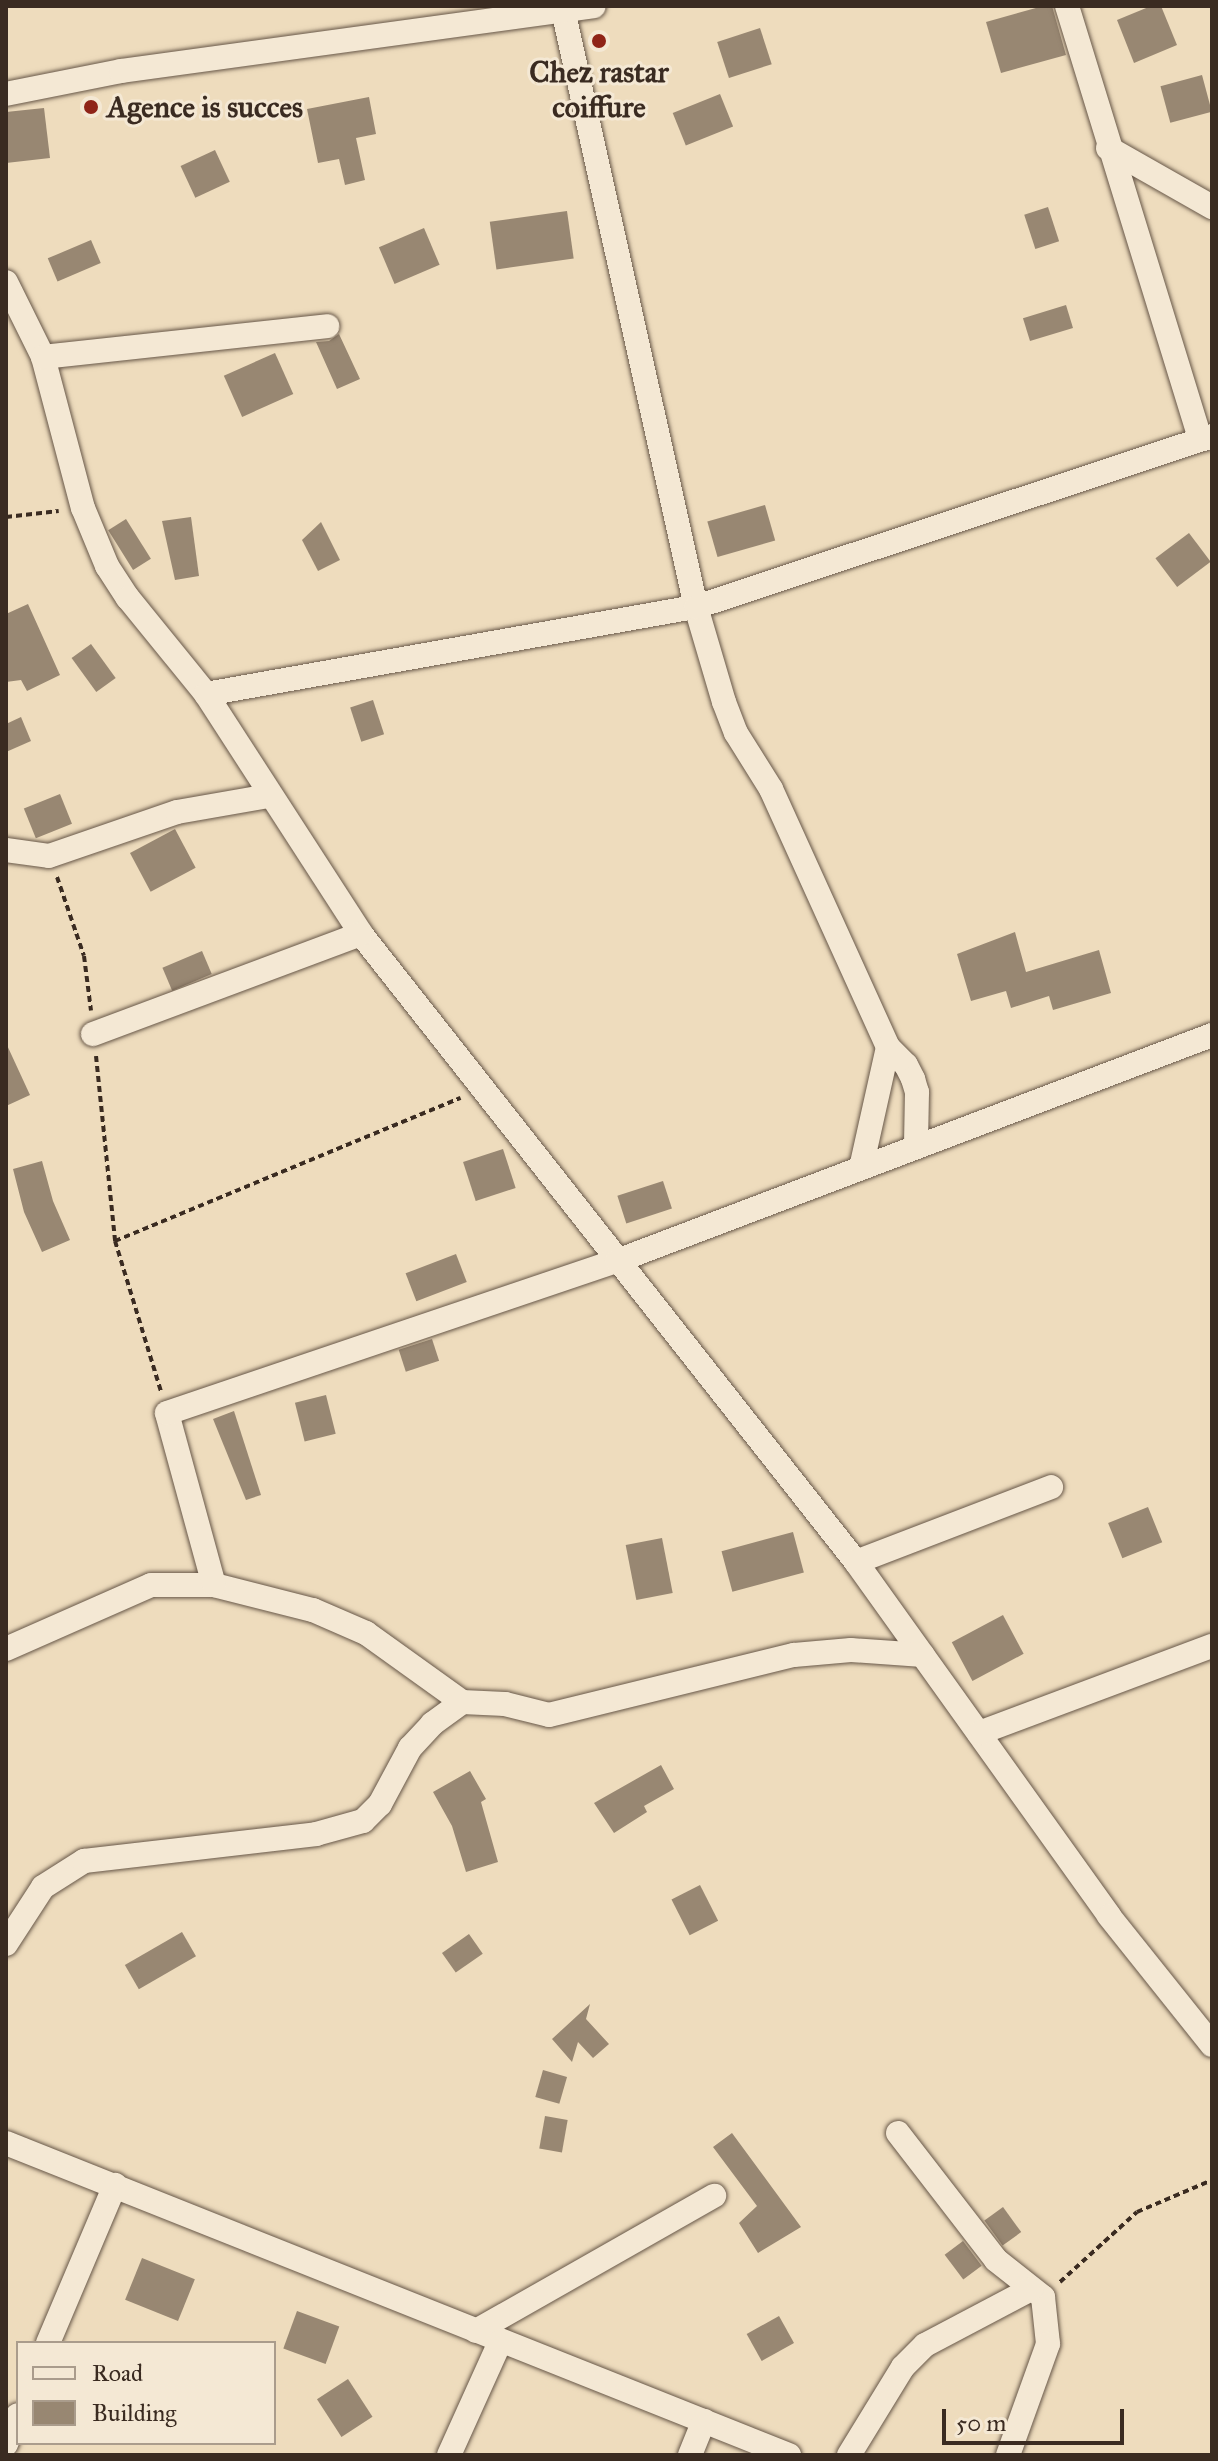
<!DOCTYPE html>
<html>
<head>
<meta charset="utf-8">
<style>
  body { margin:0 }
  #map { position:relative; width:1218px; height:2461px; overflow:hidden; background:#eedcbd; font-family:"IM FELL Great Primer",serif }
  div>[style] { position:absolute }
  .building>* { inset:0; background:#988772; transform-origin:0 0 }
  .path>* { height:4px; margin-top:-2px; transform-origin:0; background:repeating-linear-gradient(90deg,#3a2b21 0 6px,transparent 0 10px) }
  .roads { filter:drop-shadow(0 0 2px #675748) drop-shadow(0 0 2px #675748) }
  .minor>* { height:24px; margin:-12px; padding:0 12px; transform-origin:12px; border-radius:12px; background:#f4e8d4 }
  .dots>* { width:22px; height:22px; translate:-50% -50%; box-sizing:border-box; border:4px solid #f4e8d4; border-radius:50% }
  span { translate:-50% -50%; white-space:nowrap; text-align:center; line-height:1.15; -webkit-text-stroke:6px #f4e8d4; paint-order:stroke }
  .poi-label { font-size:30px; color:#3a2b21; font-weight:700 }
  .left { translate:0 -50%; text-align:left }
  .frame { position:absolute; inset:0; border:8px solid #3a2b21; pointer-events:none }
  .legend { position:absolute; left:16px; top:2341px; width:260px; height:104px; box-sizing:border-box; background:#f4e8d4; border:2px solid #aa9c8c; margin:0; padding:10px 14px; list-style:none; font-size:24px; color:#3a2b21 }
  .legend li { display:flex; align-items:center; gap:16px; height:40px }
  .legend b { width:40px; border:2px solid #aa9c8c }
  .scale { position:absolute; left:942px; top:2409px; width:182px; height:36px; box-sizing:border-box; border:4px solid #3a2b21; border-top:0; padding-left:10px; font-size:24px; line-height:28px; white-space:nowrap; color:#3a2b21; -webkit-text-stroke:6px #f4e8d4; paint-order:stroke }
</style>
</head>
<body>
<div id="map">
  <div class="building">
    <div style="clip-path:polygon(1043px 6px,1052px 6px,1066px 55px,1001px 73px,986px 22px)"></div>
    <div style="clip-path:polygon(1151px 6px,1161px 6px,1177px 45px,1134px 63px,1117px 20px)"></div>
    <div style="left:760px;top:28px;width:38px;height:45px;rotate:72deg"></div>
    <div style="left:1202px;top:75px;width:38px;height:43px;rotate:75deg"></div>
    <div style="left:720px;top:94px;width:35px;height:51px;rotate:68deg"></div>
    <div style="clip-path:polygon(369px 97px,376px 134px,356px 138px,365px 180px,345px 185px,339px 159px,318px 163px,307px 109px)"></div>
    <div style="clip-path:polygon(44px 108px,50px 158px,6px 163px,6px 112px)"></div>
    <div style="left:215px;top:150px;width:35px;height:38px;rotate:65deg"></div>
    <div style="left:1048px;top:207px;width:36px;height:25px;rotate:72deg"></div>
    <div style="left:567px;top:211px;width:48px;height:78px;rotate:82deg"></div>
    <div style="left:424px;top:228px;width:40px;height:49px;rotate:67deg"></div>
    <div style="left:91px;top:240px;width:25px;height:47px;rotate:67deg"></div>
    <div style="left:1066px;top:305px;width:24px;height:45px;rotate:73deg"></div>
    <div style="clip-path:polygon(339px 334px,360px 379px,337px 389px,316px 342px,329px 341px)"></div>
    <div style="left:275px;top:353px;width:45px;height:56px;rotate:66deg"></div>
    <div style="left:765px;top:505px;width:37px;height:60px;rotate:74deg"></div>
    <div style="clip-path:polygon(191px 517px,199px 576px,175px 580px,162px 521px)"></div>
    <div style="left:126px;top:519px;width:47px;height:21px;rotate:58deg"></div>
    <div style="clip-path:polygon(321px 522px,340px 560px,318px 571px,302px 540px)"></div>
    <div style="left:1189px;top:533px;width:36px;height:42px;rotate:53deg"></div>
    <div style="clip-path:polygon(28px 604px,60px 675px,27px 691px,21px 680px,6px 682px,6px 614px)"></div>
    <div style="left:91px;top:644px;width:42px;height:24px;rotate:54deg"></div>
    <div style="left:373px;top:700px;width:36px;height:24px;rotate:72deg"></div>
    <div style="clip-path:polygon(21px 717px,31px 741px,6px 752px,6px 724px)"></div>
    <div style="left:60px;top:794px;width:32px;height:39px;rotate:68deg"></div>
    <div style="left:175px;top:829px;width:44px;height:51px;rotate:62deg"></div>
    <div style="clip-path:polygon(1015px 932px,1026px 972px,1099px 950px,1111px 993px,1053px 1010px,1049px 996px,1011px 1008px,1006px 991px,971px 1001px,957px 954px)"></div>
    <div style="left:202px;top:951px;width:25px;height:43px;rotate:67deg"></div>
    <div style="clip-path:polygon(6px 1043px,30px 1095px,6px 1106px)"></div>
    <div style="left:503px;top:1149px;width:41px;height:42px;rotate:72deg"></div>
    <div style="clip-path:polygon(42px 1161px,53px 1201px,70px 1240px,42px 1252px,24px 1212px,13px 1169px)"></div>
    <div style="left:663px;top:1181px;width:29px;height:48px;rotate:72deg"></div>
    <div style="left:456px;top:1254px;width:30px;height:54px;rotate:69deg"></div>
    <div style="left:432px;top:1339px;width:23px;height:35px;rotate:72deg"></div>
    <div style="left:326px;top:1395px;width:40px;height:32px;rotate:76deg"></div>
    <div style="clip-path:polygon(234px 1411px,261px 1495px,246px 1500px,213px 1419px)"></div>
    <div style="left:1148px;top:1507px;width:38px;height:43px;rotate:68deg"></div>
    <div style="left:793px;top:1532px;width:42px;height:74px;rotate:75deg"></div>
    <div style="left:662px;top:1538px;width:56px;height:37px;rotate:79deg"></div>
    <div style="left:1003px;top:1615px;width:44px;height:58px;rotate:62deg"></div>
    <div style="clip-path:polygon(661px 1765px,674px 1789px,644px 1806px,647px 1812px,614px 1833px,594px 1803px)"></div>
    <div style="clip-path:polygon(470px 1771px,486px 1799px,481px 1802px,498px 1862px,466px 1872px,452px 1826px,433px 1792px)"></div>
    <div style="left:700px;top:1885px;width:40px;height:32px;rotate:63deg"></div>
    <div style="left:182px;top:1932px;width:28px;height:66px;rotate:60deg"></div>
    <div style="left:469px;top:1934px;width:24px;height:33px;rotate:55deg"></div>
    <div style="clip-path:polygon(590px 2004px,586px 2019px,609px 2044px,593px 2058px,578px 2042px,572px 2062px,552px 2039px)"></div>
    <div style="left:543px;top:2070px;width:25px;height:28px;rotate:16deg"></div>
    <div style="left:545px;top:2116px;width:23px;height:33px;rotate:10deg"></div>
    <div style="clip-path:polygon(732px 2133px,801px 2227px,758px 2253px,739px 2223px,757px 2206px,713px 2147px)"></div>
    <div style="left:1003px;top:2207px;width:31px;height:23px;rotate:54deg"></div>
    <div style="left:963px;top:2241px;width:31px;height:23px;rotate:53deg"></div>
    <div style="left:142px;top:2258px;width:57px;height:45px;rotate:22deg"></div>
    <div style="left:297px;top:2311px;width:45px;height:40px;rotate:20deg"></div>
    <div style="left:779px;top:2316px;width:31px;height:37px;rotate:61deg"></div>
    <div style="left:348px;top:2379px;width:45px;height:37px;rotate:57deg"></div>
  </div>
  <div class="path">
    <div style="left:6px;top:517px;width:53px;rotate:-6.5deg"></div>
    <div style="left:57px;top:877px;width:83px;rotate:71.1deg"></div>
    <div style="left:84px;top:956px;width:55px;rotate:82.7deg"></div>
    <div style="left:96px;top:1056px;width:186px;rotate:84.1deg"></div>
    <div style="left:115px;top:1241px;width:157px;rotate:73deg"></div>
    <div style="left:115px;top:1241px;width:374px;rotate:-22.5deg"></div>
    <div style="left:1060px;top:2282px;width:104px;rotate:-42.3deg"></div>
    <div style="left:1137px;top:2212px;width:82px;rotate:-23.1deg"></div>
  </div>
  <div class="roads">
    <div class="minor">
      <div style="left:1067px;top:6px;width:452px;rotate:72.9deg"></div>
      <div style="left:563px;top:10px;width:612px;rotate:77.44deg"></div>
      <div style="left:696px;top:607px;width:99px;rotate:73.6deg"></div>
      <div style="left:724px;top:702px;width:33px;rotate:69deg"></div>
      <div style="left:736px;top:733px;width:66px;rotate:58deg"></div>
      <div style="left:771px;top:789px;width:283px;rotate:65.6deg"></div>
      <div style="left:888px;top:1047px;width:124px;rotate:102.6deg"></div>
      <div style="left:6px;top:94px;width:117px;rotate:-11.3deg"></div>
      <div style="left:121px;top:71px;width:477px;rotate:-7.8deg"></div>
      <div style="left:1108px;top:148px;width:120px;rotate:29.6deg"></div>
      <div style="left:6px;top:282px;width:84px;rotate:63.7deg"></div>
      <div style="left:43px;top:357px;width:156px;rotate:75.2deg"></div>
      <div style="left:83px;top:508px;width:63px;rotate:67.5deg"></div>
      <div style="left:107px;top:566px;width:38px;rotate:57deg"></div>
      <div style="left:128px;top:598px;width:124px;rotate:50.9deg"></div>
      <div style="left:206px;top:694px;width:286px;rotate:57.1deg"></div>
      <div style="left:361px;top:934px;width:800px;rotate:51.75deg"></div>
      <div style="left:856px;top:1562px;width:435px;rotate:54.4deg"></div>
      <div style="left:1109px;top:1916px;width:165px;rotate:51.4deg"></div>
      <div style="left:43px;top:357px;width:286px;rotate:-6.2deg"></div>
      <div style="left:206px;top:694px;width:498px;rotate:-10.1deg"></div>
      <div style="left:696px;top:607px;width:544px;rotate:-18.33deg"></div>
      <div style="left:6px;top:850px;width:43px;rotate:7.9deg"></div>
      <div style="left:49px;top:856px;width:135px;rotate:-19deg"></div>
      <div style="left:177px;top:812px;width:93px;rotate:-9.9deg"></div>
      <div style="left:93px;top:1034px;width:286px;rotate:-20.5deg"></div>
      <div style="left:888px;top:1047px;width:25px;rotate:45deg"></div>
      <div style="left:906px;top:1065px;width:16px;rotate:63deg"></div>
      <div style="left:913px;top:1079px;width:14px;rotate:73deg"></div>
      <div style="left:917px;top:1092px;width:54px;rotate:91.1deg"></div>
      <div style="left:856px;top:1562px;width:209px;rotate:-21deg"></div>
      <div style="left:214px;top:1585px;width:102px;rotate:14.2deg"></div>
      <div style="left:313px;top:1610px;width:58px;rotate:23.5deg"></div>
      <div style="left:366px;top:1633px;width:118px;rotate:35.7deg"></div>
      <div style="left:462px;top:1702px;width:43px;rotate:2.7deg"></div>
      <div style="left:505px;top:1704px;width:45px;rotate:14deg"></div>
      <div style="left:549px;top:1715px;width:252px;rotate:-13.8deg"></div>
      <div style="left:794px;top:1655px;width:57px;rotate:-5deg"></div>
      <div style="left:851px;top:1650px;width:72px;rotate:4deg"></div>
      <div style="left:6px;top:1649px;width:158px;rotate:-23.8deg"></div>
      <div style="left:151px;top:1585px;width:63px"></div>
      <div style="left:214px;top:1585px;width:178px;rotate:-105.3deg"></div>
      <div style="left:167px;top:1413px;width:475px;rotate:-18.7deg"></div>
      <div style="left:617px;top:1261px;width:636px;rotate:-20.8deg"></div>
      <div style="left:979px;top:1733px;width:249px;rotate:-20.5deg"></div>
      <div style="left:6px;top:1944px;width:68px;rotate:-57deg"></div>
      <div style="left:43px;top:1887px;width:49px;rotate:-32.4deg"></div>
      <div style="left:84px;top:1861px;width:234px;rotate:-6.6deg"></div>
      <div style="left:316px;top:1834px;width:49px;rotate:-15.5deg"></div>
      <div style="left:363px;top:1821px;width:24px;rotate:-45deg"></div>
      <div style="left:380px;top:1804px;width:64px;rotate:-61.8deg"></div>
      <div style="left:410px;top:1748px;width:33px;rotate:-47deg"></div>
      <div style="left:432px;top:1724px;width:37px;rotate:-36deg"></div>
      <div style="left:898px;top:2133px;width:160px;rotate:52.3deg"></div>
      <div style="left:996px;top:2260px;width:60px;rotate:38.2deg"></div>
      <div style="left:1043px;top:2297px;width:47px;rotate:83.9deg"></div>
      <div style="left:1048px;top:2344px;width:118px;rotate:109.8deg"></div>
      <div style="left:6px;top:2143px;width:843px;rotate:21.73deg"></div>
      <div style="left:476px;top:2331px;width:274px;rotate:-29.6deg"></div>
      <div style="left:48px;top:2343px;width:172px;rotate:-67deg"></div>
      <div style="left:6px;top:2444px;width:31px;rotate:-68deg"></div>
      <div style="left:449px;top:2455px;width:124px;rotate:-65.7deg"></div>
      <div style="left:690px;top:2455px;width:37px;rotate:-68deg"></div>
      <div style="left:849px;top:2455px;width:103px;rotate:-58.5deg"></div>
      <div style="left:903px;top:2367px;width:31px;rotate:-45deg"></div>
      <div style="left:925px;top:2345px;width:120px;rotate:-27.8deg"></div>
    </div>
  </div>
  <div class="dots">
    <div style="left:599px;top:41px;background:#8f2418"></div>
    <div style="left:91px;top:107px;background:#8f2418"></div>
  </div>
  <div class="poi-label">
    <span style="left:599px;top:89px">Chez rastar<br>coiffure</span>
    <span class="left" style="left:107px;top:107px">Agence is succes</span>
  </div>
  <div class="frame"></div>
  <ul class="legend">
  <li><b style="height:10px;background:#f4e8d4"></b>Road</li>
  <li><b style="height:22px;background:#988772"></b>Building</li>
  </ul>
  <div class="scale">50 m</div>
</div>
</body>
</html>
